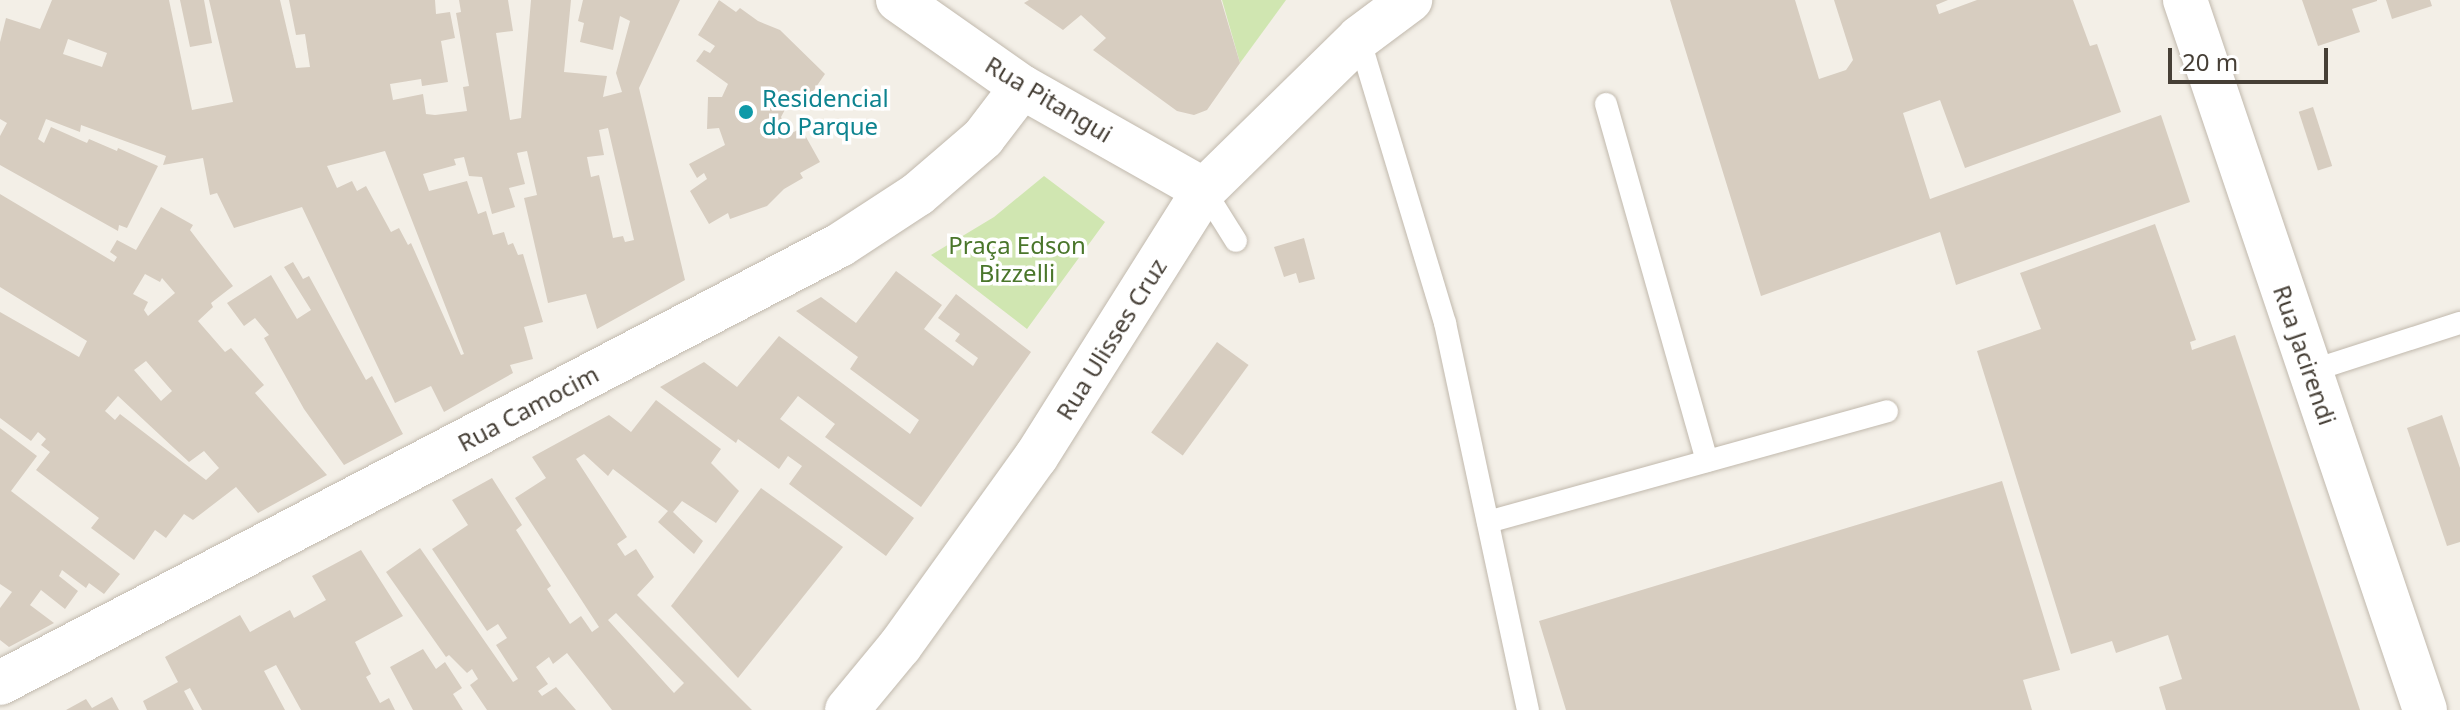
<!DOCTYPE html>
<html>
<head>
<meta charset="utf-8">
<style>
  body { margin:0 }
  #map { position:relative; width:2460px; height:710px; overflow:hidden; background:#f3efe7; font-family:"Noto Sans",sans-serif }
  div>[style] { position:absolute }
  .green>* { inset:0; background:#d0e6b1 }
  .building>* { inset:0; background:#d7cdc0; transform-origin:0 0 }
  .roads { filter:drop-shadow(0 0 2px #c1b9ad) drop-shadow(0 0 2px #c1b9ad) }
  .service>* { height:22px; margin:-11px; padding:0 11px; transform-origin:11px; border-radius:11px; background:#fff }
  .minor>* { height:44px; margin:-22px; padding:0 22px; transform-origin:22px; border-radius:22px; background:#fff }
  .tertiary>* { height:44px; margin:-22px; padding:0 22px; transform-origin:22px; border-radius:22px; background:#fff }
  .dots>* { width:22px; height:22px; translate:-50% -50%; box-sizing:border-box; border:4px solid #fff; border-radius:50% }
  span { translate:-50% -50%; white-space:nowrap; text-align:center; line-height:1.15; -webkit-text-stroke:7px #fff; paint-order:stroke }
  .culture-label { font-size:24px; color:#0d838f }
  .left { translate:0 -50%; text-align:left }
  .street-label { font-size:24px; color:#463f36 }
  .park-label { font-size:24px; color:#4a762b }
  .scale { position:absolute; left:2168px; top:48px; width:160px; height:36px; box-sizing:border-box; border:4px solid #463f36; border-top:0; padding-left:10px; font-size:24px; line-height:28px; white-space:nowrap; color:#463f36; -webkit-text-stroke:6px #fff; paint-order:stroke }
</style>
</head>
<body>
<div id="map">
  <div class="green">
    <div style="clip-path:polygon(1222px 0,1286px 0,1240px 63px)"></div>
    <div style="clip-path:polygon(1044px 176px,1105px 222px,1027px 329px,931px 255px,994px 217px)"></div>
  </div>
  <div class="building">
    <div style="clip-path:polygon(evenodd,52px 0,169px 0,192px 110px,233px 102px,209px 0,280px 0,296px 68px,310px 67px,305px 34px,296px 35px,289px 0,435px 0,436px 14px,450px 12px,455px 38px,441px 41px,448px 82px,422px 86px,421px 79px,390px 84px,393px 100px,423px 94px,426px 114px,435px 115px,467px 111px,463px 87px,469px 86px,456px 13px,461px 12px,459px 0,508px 0,513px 31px,496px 33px,510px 120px,521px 118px,531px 0,571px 0,564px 72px,607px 76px,603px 97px,622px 92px,616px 73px,630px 21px,620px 16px,613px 50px,580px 42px,584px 23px,578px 21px,583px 0,680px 0,639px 88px,685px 280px,597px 329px,586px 294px,548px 303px,524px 198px,537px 195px,527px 151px,517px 153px,525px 184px,509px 188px,515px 207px,492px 214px,482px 177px,469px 176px,464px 157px,454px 159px,456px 165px,423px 174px,429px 191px,467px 181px,478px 214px,486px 211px,493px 235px,504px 232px,508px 245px,513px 243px,518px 255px,523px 254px,543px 322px,524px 327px,533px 359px,510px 365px,513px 373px,444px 412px,431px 386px,395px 403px,302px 207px,234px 228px,217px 193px,210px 195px,203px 158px,163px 165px,166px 156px,81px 125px,80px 132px,46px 119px,38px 139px,44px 143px,51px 127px,87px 143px,89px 139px,117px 151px,118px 148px,158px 166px,127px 228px,119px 225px,118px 231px,0 165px,0 136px,7px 123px,0 119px,0 42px,6px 18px,40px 29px,52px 0,68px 39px,107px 53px,102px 67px,63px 54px,68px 39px,52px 0,608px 128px,634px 240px,625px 242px,623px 236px,613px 238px,599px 175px,591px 177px,587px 157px,604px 155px,599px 130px,608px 128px,52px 0,385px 151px,413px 223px,464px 354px,461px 355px,411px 243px,408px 245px,399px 228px,391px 232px,366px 186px,357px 191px,352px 181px,337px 188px,327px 166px,385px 151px)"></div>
    <div style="clip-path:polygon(180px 0,204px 0,212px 43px,190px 47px)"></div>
    <div style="clip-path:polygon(719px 0,736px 12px,740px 8px,758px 21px,780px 30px,825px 74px,803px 106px,785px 94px,782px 100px,788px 104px,781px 117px,787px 129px,781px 133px,783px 138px,801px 128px,820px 162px,800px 173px,803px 178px,784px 189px,767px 206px,730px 219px,728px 213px,709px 224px,690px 191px,707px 179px,704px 173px,697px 178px,689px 164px,725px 145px,719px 128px,707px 129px,708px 97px,722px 97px,728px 84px,696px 61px,704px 50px,710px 53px,715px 46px,698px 35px)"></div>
    <div style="clip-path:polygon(1029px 0,1221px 0,1240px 63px,1207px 110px,1194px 115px,1177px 111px,1093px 50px,1106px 38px,1081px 15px,1063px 30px,1024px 3px)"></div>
    <div style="clip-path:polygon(1670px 0,1795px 0,1819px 79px,1846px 70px,1853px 60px,1834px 0,1948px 0,1936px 5px,1939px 14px,1977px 0,2073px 0,2090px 46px,2097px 44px,2121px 112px,1965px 168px,1940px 100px,1903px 113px,1930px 199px,2161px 115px,2190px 202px,1956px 285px,1940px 232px,1761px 296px)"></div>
    <div style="clip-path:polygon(2302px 0,2377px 0,2377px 1px,2352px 9px,2360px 32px,2318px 46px)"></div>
    <div style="clip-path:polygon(2386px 0,2430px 0,2432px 6px,2392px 19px)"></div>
    <div style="left:2313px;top:107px;width:62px;height:15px;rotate:72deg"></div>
    <div style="clip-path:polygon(evenodd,0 194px,114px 262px,117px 257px,110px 252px,117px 240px,136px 250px,161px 207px,193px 225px,190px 230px,233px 286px,211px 303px,213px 307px,198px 321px,225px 352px,231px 348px,264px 385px,255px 393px,327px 475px,258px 513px,236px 487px,193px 520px,184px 514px,166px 538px,155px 530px,134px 560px,91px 528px,99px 518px,36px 470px,50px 452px,41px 445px,46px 439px,38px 432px,31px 441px,0 418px,0 312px,79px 357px,87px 341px,0 287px,0 194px,145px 274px,160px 282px,162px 278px,175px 293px,148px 316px,144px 310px,148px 302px,133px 294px,145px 274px,0 194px,146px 361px,172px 391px,161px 401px,134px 370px,146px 361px,0 194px,118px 396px,189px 462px,204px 451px,219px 468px,206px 480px,120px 414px,115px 420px,105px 411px,118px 396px)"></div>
    <div style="clip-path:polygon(2155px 224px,2196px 340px,2190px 342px,2192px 350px,2235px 335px,2360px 710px,2166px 710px,2159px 687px,2182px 679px,2168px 635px,2116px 653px,2112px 641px,2071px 654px,1977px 351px,2041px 329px,2020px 273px)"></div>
    <div style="clip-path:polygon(1304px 238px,1315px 279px,1299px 283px,1296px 273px,1284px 277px,1274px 247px)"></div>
    <div style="clip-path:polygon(293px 262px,303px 279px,309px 276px,366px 380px,372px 376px,403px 434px,344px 465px,304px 409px,264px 338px,269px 335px,255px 318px,244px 326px,227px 303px,271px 275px,297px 319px,311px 310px,284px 267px)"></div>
    <div style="clip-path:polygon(896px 271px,942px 305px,924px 329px,973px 366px,978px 358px,955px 341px,960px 334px,938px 318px,956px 294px,1031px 352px,921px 507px,825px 437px,835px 424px,798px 396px,780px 419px,914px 518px,886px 556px,789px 484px,802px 466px,788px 456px,779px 469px,738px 439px,736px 443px,660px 387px,704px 362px,737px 387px,779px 336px,910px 434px,919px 420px,850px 369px,858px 357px,796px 311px,821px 297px,856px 323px)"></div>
    <div style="left:1217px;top:342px;width:39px;height:112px;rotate:36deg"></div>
    <div style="clip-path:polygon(evenodd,656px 400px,721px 449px,711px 463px,739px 491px,716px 523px,682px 501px,673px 512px,703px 541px,694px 554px,658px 522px,668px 511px,613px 469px,608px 476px,584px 454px,576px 459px,627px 537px,617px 544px,625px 556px,636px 549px,654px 577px,637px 595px,752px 710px,612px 710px,567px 653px,553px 664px,549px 657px,536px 667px,548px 684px,538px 691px,542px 696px,556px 687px,576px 710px,487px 710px,470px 685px,478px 679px,472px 669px,467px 673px,449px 655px,446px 657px,386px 572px,420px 548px,513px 682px,518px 679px,496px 645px,507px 638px,498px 624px,487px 631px,432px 549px,468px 525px,452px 500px,492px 478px,522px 525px,516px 530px,551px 586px,547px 589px,570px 624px,581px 616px,592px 632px,599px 627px,515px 498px,546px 478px,532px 457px,609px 415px,631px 432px,656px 400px,616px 613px,684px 683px,674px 693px,608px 620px,616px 613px)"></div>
    <div style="clip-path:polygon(2442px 415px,2460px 468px,2460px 542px,2447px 546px,2407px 428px)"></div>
    <div style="clip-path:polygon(0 428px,37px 456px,11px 491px,120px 574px,104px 594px,89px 583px,86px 588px,62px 570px,59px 576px,78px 591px,65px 609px,41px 590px,30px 605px,54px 623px,9px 647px,0 640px,0 608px,12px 592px,0 584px)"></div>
    <div style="clip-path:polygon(2002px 481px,2060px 670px,2023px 680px,2032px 710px,1566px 710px,1539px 621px)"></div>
    <div style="clip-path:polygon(761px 488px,843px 547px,738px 678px,671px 606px)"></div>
    <div style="clip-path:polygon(361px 550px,403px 616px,355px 642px,371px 674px,366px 677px,380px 703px,389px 698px,395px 710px,301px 710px,276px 665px,264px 671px,285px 710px,202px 710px,190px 688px,184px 691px,194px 710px,147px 710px,143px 701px,178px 682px,165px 657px,240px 615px,250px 632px,290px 610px,294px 618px,326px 600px,312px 576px)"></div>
    <div style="clip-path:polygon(423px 649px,436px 669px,445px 662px,462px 688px,453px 694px,463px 710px,413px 710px,390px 667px)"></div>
    <div style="clip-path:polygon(112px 697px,119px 710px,66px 710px,86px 699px,92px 708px)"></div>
  </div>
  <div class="roads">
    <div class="service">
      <div style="left:1359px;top:38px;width:298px;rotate:73.2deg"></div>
      <div style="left:1445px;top:323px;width:396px;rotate:77.9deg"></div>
      <div style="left:1606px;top:104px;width:371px;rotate:74.2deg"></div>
      <div style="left:1204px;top:190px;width:60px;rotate:57.9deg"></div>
      <div style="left:2311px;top:371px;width:157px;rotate:-17.9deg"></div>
      <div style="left:1488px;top:522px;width:414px;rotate:-15.5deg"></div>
    </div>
    <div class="minor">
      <div style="left:2185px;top:0;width:749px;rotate:71.32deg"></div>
      <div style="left:0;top:683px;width:947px;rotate:-27.54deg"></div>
      <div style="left:840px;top:245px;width:93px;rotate:-33.2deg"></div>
      <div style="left:918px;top:194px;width:86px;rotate:-40.7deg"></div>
      <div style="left:983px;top:138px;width:64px;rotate:-52.6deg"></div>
      <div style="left:847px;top:710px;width:83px;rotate:-50.4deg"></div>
      <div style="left:900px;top:646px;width:233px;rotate:-54.3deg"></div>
      <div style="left:1036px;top:457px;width:315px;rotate:-57.8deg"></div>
    </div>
    <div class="tertiary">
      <div style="left:898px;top:0;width:151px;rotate:35.1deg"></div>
      <div style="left:1022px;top:87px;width:209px;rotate:29.5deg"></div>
      <div style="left:1204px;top:190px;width:217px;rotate:-44.4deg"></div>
      <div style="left:1359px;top:38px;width:64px;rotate:-36.7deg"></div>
    </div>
  </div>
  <div class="dots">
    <div style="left:746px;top:112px;background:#0f9aa8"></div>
  </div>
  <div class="culture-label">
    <span class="left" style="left:762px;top:112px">Residencial<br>do Parque</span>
  </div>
  <div class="street-label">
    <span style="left:1049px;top:99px;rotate:31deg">Rua Pitangui</span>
    <span style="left:1111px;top:339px;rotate:-58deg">Rua Ulisses Cruz</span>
    <span style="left:2305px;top:355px;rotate:71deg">Rua Jacirendi</span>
    <span style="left:528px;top:408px;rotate:-28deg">Rua Camocim</span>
  </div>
  <div class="park-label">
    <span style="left:1017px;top:259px">Praça Edson<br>Bizzelli</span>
  </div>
  <div class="scale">20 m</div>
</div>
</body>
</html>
